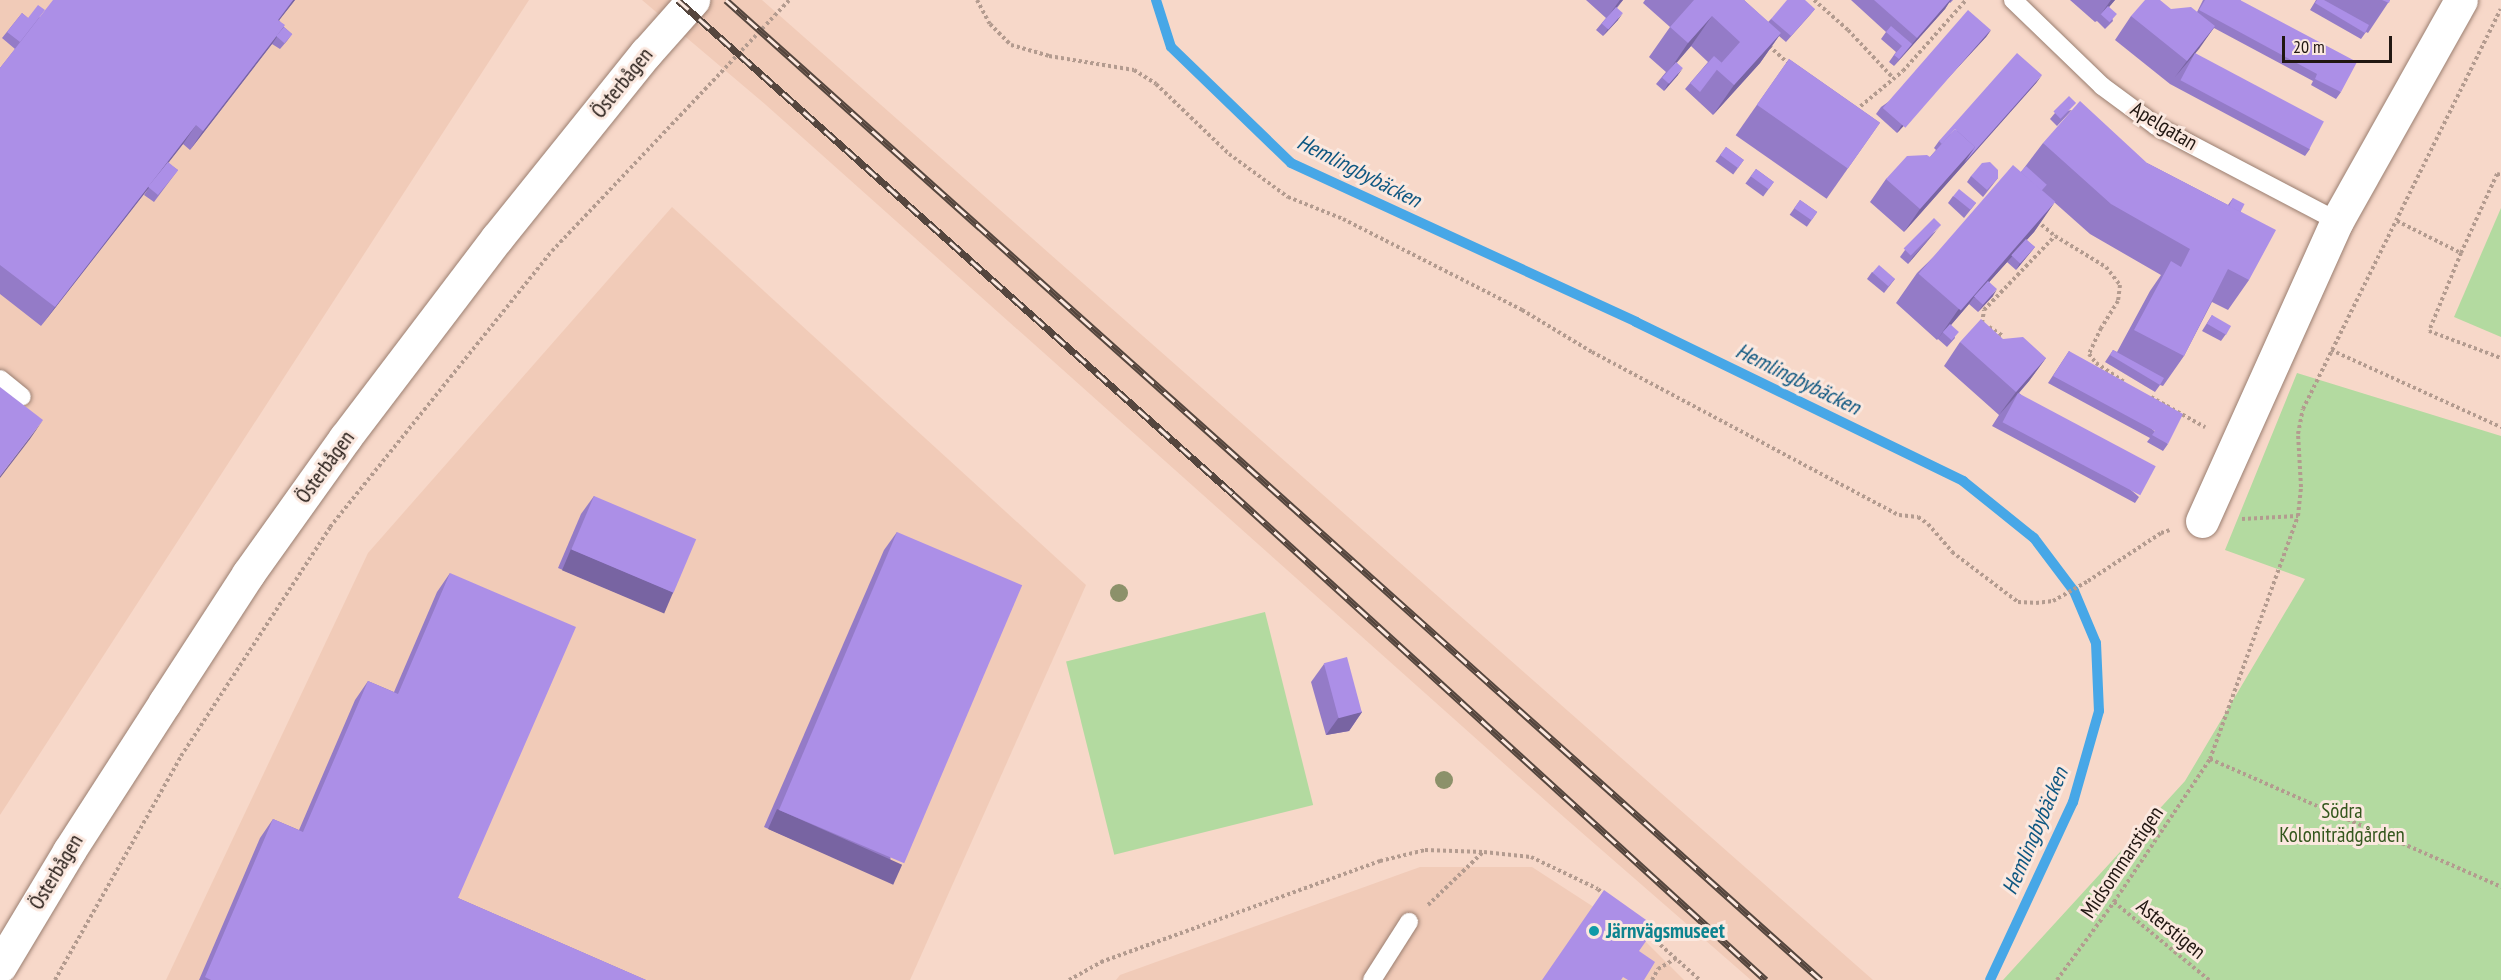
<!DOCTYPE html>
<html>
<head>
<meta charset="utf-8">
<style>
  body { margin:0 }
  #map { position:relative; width:2501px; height:980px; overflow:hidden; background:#f7d8c9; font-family:"PT Sans Narrow",sans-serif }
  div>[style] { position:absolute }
  .built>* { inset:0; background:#f1cbb8 }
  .green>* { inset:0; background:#b3daa0; transform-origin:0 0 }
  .stream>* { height:10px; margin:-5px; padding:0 5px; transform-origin:5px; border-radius:5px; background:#47a7e7 }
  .path>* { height:4px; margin-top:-2px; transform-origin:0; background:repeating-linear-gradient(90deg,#b39b8f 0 3px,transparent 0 6px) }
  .roads { filter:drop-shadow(0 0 2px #9a7e70) drop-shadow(0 0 2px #9a7e70) }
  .service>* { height:18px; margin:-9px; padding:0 9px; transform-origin:9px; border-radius:9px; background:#fff }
  .minor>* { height:33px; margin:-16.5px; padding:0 16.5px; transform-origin:16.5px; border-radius:16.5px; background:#fff }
  .secondary>* { height:33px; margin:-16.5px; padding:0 16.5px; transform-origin:16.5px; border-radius:16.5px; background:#fff }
  .rail>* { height:7px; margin-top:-3.5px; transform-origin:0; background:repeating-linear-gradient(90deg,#fbe8df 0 14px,#55463e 0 28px); box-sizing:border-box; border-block:2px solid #55463e }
  .trees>* { width:18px; height:18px; margin:-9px; border-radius:50%; background:#8c916a }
  .wall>* { inset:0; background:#947bc7; transform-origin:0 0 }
  .shaded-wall>* { inset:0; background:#7864a2; transform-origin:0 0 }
  .building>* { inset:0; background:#ac8fe7; transform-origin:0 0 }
  .dots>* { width:16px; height:16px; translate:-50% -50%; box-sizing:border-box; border:3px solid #fbe8df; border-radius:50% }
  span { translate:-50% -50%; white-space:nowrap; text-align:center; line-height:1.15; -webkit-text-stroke:6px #fbe8df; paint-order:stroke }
  .street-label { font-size:21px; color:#211712 }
  .park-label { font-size:21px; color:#34571d }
  .culture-label { font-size:21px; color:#0d838f; font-weight:700 }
  .left { translate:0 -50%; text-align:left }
  .water-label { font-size:22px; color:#0e5781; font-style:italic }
  .scale { position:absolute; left:2282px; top:36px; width:110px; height:27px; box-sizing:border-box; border:3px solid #211712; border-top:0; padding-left:8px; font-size:18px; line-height:21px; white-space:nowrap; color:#211712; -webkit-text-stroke:4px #fbe8df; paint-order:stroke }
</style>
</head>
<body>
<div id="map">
  <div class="built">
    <div style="clip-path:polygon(0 0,529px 0,0 815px)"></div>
    <div style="clip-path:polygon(642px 0,762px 0,1873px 980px,1751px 980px,1565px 818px,766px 105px)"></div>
    <div style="clip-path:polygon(672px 207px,1086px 585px,910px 980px,166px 980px,368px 553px)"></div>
    <div style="clip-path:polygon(1420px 867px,1532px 867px,1643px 939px,1684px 980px,1116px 980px,1120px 975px)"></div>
  </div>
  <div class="green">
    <div style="clip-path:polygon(2501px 208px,2501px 337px,2454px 317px)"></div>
    <div style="clip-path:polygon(2297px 373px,2501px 436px,2501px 980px,2003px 980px,2185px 781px,2305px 579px,2225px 550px)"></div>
    <div style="left:1265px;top:612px;width:199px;height:205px;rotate:76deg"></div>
  </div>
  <div class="stream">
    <div style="left:1156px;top:0;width:49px;rotate:72.3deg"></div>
    <div style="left:1171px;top:47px;width:167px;rotate:44deg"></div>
    <div style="left:1291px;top:163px;width:380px;rotate:24.7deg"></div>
    <div style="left:1636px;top:322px;width:364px;rotate:25.9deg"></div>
    <div style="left:1963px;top:481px;width:91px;rotate:38.8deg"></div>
    <div style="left:2034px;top:538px;width:66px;rotate:53deg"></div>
    <div style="left:2074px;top:591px;width:56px;rotate:67.1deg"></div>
    <div style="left:2096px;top:643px;width:68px;rotate:87.5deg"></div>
    <div style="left:2099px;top:711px;width:95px;rotate:105.9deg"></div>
    <div style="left:2073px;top:802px;width:196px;rotate:115deg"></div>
  </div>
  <div class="path">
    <div style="left:977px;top:0;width:27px;rotate:62deg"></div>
    <div style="left:990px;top:24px;width:30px;rotate:45deg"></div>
    <div style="left:1011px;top:45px;width:40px;rotate:16deg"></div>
    <div style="left:1049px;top:56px;width:86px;rotate:9.4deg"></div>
    <div style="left:1134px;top:70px;width:26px;rotate:32deg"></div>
    <div style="left:1156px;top:84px;width:101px;rotate:43.8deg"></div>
    <div style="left:1229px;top:154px;width:73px;rotate:36.1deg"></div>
    <div style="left:1288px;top:197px;width:59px;rotate:21.8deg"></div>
    <div style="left:1343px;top:219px;width:201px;rotate:26.9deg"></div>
    <div style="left:1522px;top:310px;width:82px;rotate:31deg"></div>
    <div style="left:1592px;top:352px;width:348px;rotate:28deg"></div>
    <div style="left:1899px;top:515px;width:19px;rotate:6deg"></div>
    <div style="left:1918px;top:517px;width:12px;rotate:35deg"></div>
    <div style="left:1928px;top:524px;width:37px;rotate:49deg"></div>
    <div style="left:1952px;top:552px;width:83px;rotate:37.1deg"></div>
    <div style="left:2018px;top:602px;width:18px;rotate:3deg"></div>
    <div style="left:2036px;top:603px;width:17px;rotate:-7deg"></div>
    <div style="left:2053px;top:601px;width:40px;rotate:-29.7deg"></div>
    <div style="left:2088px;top:581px;width:87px;rotate:-33.3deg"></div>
    <div style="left:2161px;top:533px;width:9px;rotate:-18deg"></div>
    <div style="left:1814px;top:0;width:45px;rotate:41.4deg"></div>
    <div style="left:1848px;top:30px;width:66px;rotate:46.8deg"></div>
    <div style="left:1769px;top:46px;width:28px;rotate:42deg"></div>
    <div style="left:1856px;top:110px;width:61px;rotate:-39.7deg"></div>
    <div style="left:1903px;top:71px;width:95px;rotate:-48.4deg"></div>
    <div style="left:2037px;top:221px;width:23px;rotate:40deg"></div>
    <div style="left:2055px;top:236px;width:60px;rotate:31.3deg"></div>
    <div style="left:2106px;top:267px;width:23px;rotate:52deg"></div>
    <div style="left:2120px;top:285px;width:16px;rotate:97deg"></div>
    <div style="left:2118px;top:301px;width:32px;rotate:122deg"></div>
    <div style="left:2101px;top:328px;width:29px;rotate:115deg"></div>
    <div style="left:2089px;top:354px;width:11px;rotate:52deg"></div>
    <div style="left:2096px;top:363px;width:34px;rotate:34deg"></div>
    <div style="left:2397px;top:221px;width:72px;rotate:26.6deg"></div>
    <div style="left:2461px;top:253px;width:84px;rotate:112.3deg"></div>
    <div style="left:2429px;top:331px;width:77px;rotate:20.6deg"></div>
    <div style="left:2461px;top:253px;width:87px;rotate:-65.5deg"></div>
    <div style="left:2497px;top:174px;width:4px;rotate:14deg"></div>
    <div style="left:1982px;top:323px;width:13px;rotate:-81deg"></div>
    <div style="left:1984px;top:310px;width:103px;rotate:-46.2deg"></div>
    <div style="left:1989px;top:327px;width:17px;rotate:33deg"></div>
    <div style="left:2331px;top:350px;width:187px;rotate:24.4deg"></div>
    <div style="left:2151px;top:397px;width:62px;rotate:29.1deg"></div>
    <div style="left:2242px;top:519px;width:56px;rotate:-3.1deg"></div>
    <div style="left:2210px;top:759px;width:318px;rotate:23.7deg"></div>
    <div style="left:2114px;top:902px;width:123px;rotate:39.4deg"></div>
    <div style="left:1428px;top:905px;width:76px;rotate:-43.9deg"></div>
    <div style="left:1647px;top:933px;width:71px;rotate:41.6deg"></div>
    <div style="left:55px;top:980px;width:257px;rotate:-60.6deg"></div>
    <div style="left:181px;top:756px;width:273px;rotate:-56.9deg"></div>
    <div style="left:330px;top:527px;width:354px;rotate:-51.2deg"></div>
    <div style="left:552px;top:251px;width:345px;rotate:-46.6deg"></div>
    <div style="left:1069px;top:980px;width:37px;rotate:-29deg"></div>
    <div style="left:1101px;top:962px;width:297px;rotate:-19.9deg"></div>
    <div style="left:1380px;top:861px;width:46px;rotate:-13.7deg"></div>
    <div style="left:1425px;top:850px;width:59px;rotate:1.9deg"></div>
    <div style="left:1484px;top:852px;width:47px;rotate:6.1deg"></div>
    <div style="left:1531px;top:857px;width:74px;rotate:25.5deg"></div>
    <div style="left:1598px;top:889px;width:10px;rotate:45deg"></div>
    <div style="left:1652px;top:980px;width:13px;rotate:-61deg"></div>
    <div style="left:1658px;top:969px;width:21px;rotate:-31deg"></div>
    <div style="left:2057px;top:980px;width:97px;rotate:-53.8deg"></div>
    <div style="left:2114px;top:902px;width:172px;rotate:-56.1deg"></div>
    <div style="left:2210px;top:759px;width:258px;rotate:-70.1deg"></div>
    <div style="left:2298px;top:516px;width:29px;rotate:-84deg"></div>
    <div style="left:2301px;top:487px;width:53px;rotate:-93.2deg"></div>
    <div style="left:2298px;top:434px;width:25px;rotate:-79deg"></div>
    <div style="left:2303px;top:409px;width:446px;rotate:-63.7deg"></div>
  </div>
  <div class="roads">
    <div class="service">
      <div style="left:2013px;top:0;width:124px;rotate:44deg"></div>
      <div style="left:2102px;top:86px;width:67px;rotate:36.5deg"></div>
      <div style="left:2156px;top:126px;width:204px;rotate:27.7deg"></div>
      <div style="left:0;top:379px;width:28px;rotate:39deg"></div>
      <div style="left:1372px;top:980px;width:69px;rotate:-57.5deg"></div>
    </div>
    <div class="minor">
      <div style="left:2202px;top:521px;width:329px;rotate:-65.8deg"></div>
      <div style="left:2337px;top:221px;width:253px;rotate:-60.7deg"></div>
    </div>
    <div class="secondary">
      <div style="left:0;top:966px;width:134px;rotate:-59deg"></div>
      <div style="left:69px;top:851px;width:177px;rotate:-57.2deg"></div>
      <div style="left:165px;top:702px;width:153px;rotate:-57deg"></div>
      <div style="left:248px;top:574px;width:167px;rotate:-54.5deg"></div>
      <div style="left:345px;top:438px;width:251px;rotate:-52.8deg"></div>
      <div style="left:497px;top:238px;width:238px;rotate:-51.2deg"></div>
      <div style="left:646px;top:53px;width:71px;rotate:-48.4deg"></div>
    </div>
  </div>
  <div class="rail">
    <div style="left:678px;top:0;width:743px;rotate:41.67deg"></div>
    <div style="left:1233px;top:494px;width:721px;rotate:42.36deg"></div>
    <div style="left:726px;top:0;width:1469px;rotate:41.83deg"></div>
  </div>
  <div class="trees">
    <div style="left:1119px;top:593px"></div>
    <div style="left:1444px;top:780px"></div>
  </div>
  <div class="wall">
    <div style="clip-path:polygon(295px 0,279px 20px,284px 27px,292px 34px,287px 41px,280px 49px,272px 44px,190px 150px,183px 144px,168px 163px,178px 170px,154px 202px,144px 195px,148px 189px,41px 326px,0 294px,0 68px,15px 49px,2px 38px,22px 13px,28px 18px)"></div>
    <div style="clip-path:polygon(1586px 0,1623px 0,1617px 8px,1618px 20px,1603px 36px,1596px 30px,1606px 18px)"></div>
    <div style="clip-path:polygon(1645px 0,1744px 0,1768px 22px,1771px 19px,1815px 9px,1810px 15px,1786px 42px,1779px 36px,1760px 63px,1713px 115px,1685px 89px,1708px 62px,1691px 46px,1677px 62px,1678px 75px,1664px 91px,1656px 84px,1666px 72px,1649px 57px,1670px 27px,1643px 3px)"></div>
    <div style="clip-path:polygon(1851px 0,1953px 0,1950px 3px,1949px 2px,1945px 9px,1894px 66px,1889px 62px,1896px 52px,1881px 39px,1886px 32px)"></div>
    <div style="clip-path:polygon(2070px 0,2115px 0,2109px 7px,2113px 21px,2105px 29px,2097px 21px,2095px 22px)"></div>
    <div style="clip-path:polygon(2203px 0,2240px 0,2341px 92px,2336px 99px,2311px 85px,2313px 81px,2214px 28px,2195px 53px,2310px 149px,2305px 156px,2170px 84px,2115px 40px,2131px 16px,2197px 12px)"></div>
    <div style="clip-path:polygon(2316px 0,2390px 0,2368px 33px,2366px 32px,2361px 39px,2310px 10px)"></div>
    <div style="clip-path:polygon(1991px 30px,1986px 37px,1897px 133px,1876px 114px,1881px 107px)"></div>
    <div style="left:1789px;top:59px;width:111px;height:93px;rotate:35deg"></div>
    <div style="clip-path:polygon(2037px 82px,1904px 232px,1870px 202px,1886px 179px,1930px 157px,1936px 150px,1934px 148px,1939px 141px)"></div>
    <div style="clip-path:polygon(2072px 110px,2057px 126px,2050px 119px,2055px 113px)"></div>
    <div style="clip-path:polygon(2043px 143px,2147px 163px,2228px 205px,2233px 198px,2241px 212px,2249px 280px,2228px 310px,2212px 302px,2184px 356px,2163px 386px,2160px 385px,2155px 392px,2105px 362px,2113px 350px,2117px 352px,2150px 291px,2161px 275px,2090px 234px,2054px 202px,2034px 232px,2026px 240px,2035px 247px,2030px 253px,2016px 270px,2007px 262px,2008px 261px,1989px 282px,1993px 296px,1978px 312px,1969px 304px,1951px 325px,1955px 338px,1947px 347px,1938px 339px,1939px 338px,1937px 340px,1896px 303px,1917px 273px,2021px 172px)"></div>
    <div style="left:1726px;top:147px;width:22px;height:18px;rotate:36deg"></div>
    <div style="left:1756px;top:169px;width:22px;height:18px;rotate:36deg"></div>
    <div style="clip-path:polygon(1971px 176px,1998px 178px,1983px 197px,1967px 182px)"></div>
    <div style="clip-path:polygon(1953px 196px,1976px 203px,1964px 218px,1948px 203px)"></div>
    <div style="left:1800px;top:200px;width:21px;height:18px;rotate:35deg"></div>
    <div style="clip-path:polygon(1936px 231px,1908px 264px,1900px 257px,1905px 250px)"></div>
    <div style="clip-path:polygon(1872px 272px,1895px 279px,1884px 293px,1867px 279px)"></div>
    <div style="clip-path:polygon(2212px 315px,2226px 334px,2221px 341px,2202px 331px)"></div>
    <div style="clip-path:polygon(1960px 342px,2046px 358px,2029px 381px,2019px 393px,2139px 497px,2135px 503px,1992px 426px,1999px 415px,1944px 366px)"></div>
    <div style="clip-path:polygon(2069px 351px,2168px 444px,2163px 451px,2147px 442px,2150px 438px,2048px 383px)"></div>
    <div style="clip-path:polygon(594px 496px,673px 593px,660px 611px,558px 568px,581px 514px)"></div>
    <div style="clip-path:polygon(897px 532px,890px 882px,764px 827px,884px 550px)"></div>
    <div style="clip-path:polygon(450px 573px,458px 898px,646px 980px,199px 980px,260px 838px,273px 819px,299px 830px,355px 700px,368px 681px,394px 692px,437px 592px)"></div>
    <div style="clip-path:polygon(1324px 664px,1362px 712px,1349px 731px,1326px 735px,1311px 682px)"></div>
  </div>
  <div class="shaded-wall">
    <div style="clip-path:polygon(293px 0,295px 0,270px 32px,270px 31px)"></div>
    <div style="clip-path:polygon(1620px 0,1623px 0,1607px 18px)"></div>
    <div style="clip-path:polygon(1950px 0,1951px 0,1945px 9px,1894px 66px,1917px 38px)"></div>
    <div style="clip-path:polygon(2111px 0,2115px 0,2102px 15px,2101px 14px)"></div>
    <div style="clip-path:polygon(1623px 13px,1618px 20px,1603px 36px,1608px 29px)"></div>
    <div style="clip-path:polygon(1712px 16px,1691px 46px,1667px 74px,1688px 43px)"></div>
    <div style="clip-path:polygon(285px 25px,272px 44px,190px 150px,203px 131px)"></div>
    <div style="clip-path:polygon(2215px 26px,2199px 49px,2175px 77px,2187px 61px)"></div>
    <div style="clip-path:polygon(1991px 30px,1986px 37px,1897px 133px,1901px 126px)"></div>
    <div style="clip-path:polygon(1781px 33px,1760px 63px,1713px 115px,1734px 85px)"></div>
    <div style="clip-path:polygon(1683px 68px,1678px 75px,1664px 91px,1668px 84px)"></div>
    <div style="clip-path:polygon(2042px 75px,2037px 82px,1904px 232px,1920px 209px,1975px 147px)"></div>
    <div style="clip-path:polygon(196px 125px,183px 144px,41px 326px,55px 307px)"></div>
    <div style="clip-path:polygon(2055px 202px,2034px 232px,1975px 298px,1974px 297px,1969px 304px,1944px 333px,1943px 332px,1937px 340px,1958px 310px)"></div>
    <div style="clip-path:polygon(1941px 225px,1936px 231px,1908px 264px,1913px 257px)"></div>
    <div style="clip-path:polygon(2035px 247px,2030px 253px,2016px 270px,2020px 263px)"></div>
    <div style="clip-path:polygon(1997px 289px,1993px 296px,1978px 312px,1983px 305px)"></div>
    <div style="clip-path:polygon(2046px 358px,2029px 381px,1999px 415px,2016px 392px)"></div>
    <div style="clip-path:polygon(43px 420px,30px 439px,0 478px,0 476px)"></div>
    <div style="left:571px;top:549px;width:111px;height:23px;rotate:23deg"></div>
    <div style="clip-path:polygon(1362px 712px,1349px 731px,1326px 735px,1339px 717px)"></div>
    <div style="left:777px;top:809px;width:137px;height:22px;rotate:24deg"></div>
  </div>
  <div class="building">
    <div style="clip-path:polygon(53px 0,293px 0,278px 20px,285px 25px,203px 131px,196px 125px,55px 307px,0 265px,0 68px)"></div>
    <div style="clip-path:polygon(1694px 0,1744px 0,1781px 33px,1734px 85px,1716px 69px,1740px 42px,1712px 16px,1688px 43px,1670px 27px)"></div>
    <div style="clip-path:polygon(1787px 0,1805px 0,1815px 9px,1791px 36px,1771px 19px)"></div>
    <div style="clip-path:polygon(1874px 0,1950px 0,1917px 38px)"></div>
    <div style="clip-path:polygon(2145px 0,2160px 0,2171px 9px,2191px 7px,2215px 26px,2187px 61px,2131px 16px)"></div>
    <div style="clip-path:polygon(2205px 0,2240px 0,2357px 62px,2341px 92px,2315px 79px,2317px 74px,2199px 10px)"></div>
    <div style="clip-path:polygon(2317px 0,2324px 0,2369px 25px,2365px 33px,2315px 3px)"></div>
    <div style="clip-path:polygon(2382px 0,2390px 0,2389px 3px)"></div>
    <div style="clip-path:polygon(38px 5px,45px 10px,20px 42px,7px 32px,22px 13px,28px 18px)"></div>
    <div style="left:2108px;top:6px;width:12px;height:11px;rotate:42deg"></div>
    <div style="left:1616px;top:7px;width:9px;height:22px;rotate:41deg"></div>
    <div style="left:1968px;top:10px;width:30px;height:130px;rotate:41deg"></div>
    <div style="clip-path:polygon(1891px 26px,1912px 44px,1899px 59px,1894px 55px,1902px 46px,1886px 32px)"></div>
    <div style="left:284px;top:27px;width:11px;height:12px;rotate:41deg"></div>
    <div style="clip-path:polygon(2017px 53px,2042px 75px,1964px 163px,1975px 147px,1955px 129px,1942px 144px,1939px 141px)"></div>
    <div style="left:2195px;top:53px;width:146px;height:31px;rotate:28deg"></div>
    <div style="clip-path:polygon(1714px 56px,1722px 63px,1700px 92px,1690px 83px)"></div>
    <div style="left:1789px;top:59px;width:111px;height:56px;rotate:35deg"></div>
    <div style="left:1676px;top:62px;width:9px;height:21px;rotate:41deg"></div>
    <div style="left:2069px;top:96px;width:10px;height:22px;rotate:45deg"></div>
    <div style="clip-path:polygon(2080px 101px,2147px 163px,2276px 230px,2249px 280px,2228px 269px,2184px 356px,2134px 330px,2171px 261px,2181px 267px,2190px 249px,2111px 204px,2043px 143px)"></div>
    <div style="clip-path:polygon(1955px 129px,1975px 147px,1920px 209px,1886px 179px,1907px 156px,1927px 155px,1930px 157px)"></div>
    <div style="left:1726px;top:147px;width:22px;height:10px;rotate:36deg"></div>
    <div style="left:168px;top:162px;width:13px;height:32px;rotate:39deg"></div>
    <div style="clip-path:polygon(1990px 162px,1998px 170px,1998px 178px,1987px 190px,1971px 176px,1982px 163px)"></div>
    <div style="left:2013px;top:165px;width:56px;height:144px;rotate:41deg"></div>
    <div style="left:2026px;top:166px;width:28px;height:8px;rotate:42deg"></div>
    <div style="left:1756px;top:169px;width:22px;height:9px;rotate:36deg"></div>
    <div style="left:1959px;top:189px;width:22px;height:9px;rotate:39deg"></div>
    <div style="left:2233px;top:198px;width:13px;height:9px;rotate:27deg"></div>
    <div style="left:1800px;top:200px;width:21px;height:10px;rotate:35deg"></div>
    <div style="left:1934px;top:218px;width:10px;height:43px;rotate:45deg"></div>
    <div style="left:2026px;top:239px;width:12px;height:22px;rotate:42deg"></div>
    <div style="left:1879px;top:265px;width:21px;height:10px;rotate:41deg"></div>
    <div style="left:1988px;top:281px;width:12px;height:21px;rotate:42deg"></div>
    <div style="left:2212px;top:315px;width:22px;height:10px;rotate:30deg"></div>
    <div style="clip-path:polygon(1981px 319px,2003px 339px,2023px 337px,2046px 358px,2016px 392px,1960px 342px)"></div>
    <div style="left:1950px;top:324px;width:12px;height:11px;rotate:42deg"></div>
    <div style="clip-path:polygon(2113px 350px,2164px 378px,2160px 385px,2110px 355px)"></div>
    <div style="clip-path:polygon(2069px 351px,2183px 414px,2168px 444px,2152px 435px,2155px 431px,2053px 376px)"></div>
    <div style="clip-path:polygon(0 387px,43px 420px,0 476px)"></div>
    <div style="left:2018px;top:393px;width:156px;height:33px;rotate:28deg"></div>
    <div style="left:594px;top:496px;width:111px;height:58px;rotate:23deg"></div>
    <div style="left:897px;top:532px;width:136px;height:302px;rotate:23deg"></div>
    <div style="clip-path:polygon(450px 573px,576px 627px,458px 898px,646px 980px,211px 980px,205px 977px,273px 819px,303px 832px,368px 681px,398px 694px)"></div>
    <div style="left:1347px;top:657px;width:57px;height:24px;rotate:75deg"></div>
    <div style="clip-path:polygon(1604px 890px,1656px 927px,1639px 951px,1655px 962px,1644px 980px,1628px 980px,1623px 977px,1621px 980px,1542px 980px)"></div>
  </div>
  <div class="dots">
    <div style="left:1594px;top:931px;background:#0f9aa8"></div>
  </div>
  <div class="street-label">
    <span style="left:622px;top:83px;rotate:-51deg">Österbågen</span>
    <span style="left:2164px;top:126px;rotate:31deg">Apelgatan</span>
    <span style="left:325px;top:467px;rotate:-54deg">Österbågen</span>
    <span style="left:2122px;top:862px;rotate:-56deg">Midsommarstigen</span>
    <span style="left:56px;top:872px;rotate:-59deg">Österbågen</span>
    <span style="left:2171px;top:929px;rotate:39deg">Asterstigen</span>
  </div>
  <div class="park-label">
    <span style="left:2342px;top:823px">Södra<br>Koloniträdgården</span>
  </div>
  <div class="culture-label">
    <span class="left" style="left:1606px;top:931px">Järnvägsmuseet</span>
  </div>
  <div class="water-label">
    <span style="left:1359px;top:171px;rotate:27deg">Hemlingbybäcken</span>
    <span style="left:1798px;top:379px;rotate:26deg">Hemlingbybäcken</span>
    <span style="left:2035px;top:831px;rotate:-67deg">Hemlingbybäcken</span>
  </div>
  <div class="scale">20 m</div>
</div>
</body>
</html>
